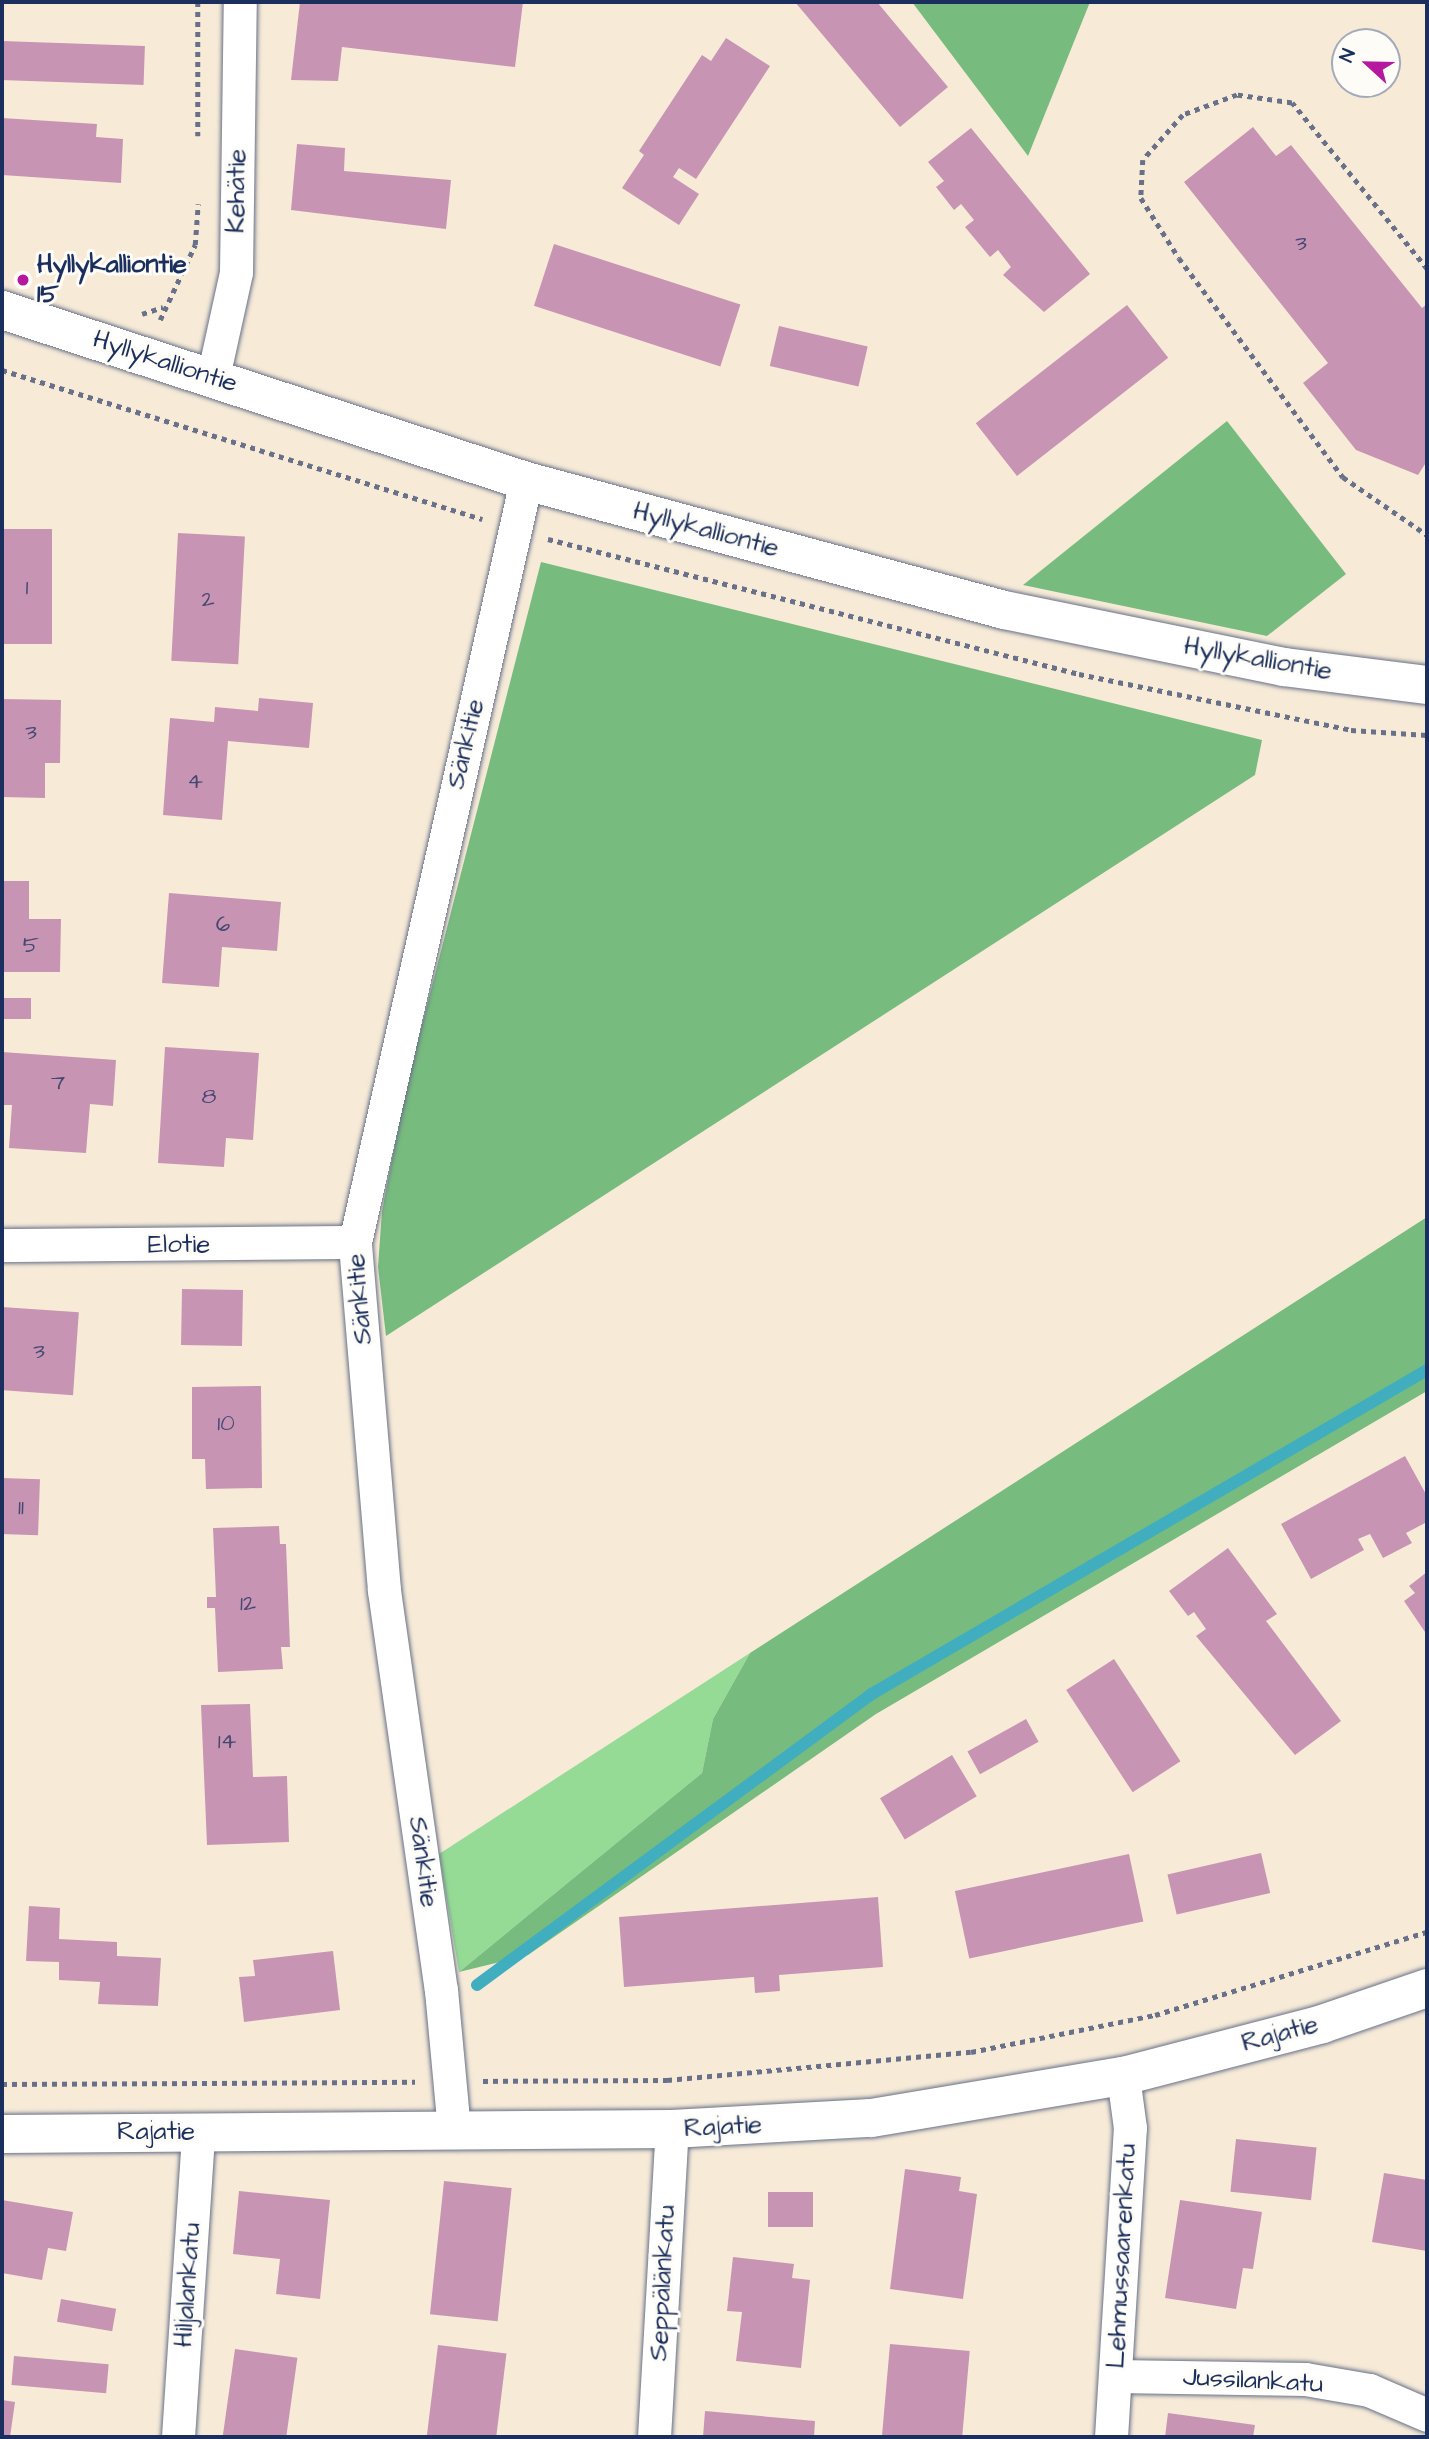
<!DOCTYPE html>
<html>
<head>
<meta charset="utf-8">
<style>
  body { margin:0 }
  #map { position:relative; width:1429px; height:2439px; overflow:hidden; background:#f7ebd8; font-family:"Architects Daughter",sans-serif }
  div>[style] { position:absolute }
  .green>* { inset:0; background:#95db95 }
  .forest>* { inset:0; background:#78bb7e }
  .stream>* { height:12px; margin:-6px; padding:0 6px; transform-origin:6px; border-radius:6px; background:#41aebf }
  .building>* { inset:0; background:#c795b3; transform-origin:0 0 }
  .path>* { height:4.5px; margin-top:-2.25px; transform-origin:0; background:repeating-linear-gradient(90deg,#687189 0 5px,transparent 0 10px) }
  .roads { filter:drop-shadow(0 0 2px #687189) drop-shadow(0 0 2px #687189) }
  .minor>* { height:33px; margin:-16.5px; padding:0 16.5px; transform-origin:16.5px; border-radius:16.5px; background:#fff }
  .tertiary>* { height:38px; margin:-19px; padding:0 19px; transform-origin:19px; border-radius:19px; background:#fff }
  .secondary>* { height:38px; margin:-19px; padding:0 19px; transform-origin:19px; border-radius:19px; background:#fff }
  .dots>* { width:19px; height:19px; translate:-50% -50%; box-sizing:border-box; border:4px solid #fdfcf7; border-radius:50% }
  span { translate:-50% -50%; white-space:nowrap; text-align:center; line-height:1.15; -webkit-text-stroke:6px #fdfcf7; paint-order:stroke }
  .number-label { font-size:23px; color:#464873 }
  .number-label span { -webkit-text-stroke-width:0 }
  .street-label { font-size:26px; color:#1b2f5e }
  .poi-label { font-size:26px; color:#1b2f5e; font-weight:700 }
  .left { translate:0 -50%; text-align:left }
  .frame { position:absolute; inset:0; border:4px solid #1b2f5e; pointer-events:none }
  .north { position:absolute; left:1331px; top:28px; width:70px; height:70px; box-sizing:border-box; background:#fdfcf7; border:2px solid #a3aaba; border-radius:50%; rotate:292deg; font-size:19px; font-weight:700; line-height:28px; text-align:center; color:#1b2f5e }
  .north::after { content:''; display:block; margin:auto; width:24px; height:32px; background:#b5179e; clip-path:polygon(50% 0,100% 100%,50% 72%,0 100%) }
</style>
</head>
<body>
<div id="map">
  <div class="green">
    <div style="clip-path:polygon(750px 1653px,713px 1719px,702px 1773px,459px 1972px,439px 1854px)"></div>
  </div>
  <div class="forest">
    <div style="clip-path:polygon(912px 2px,1090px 2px,1028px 156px)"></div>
    <div style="clip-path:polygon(1227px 421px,1346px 574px,1267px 636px,1023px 585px)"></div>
    <div style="clip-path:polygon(541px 562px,1262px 740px,1255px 775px,386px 1336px,378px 1267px,382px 1211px,406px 1087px)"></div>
    <div style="clip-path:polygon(1427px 1217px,1427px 1391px,876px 1714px,528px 1955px,459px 1972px,702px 1773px,713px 1719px,750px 1653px)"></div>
  </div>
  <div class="stream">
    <div style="left:477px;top:1985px;width:488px;rotate:-36.4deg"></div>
    <div style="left:870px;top:1695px;width:645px;rotate:-30.26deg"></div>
  </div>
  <div class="building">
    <div style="clip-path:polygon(300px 2px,523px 2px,515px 67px,342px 47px,338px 81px,291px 80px)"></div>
    <div style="clip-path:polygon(795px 2px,877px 2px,948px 87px,900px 127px)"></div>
    <div style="clip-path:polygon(726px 38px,770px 66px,696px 179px,679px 168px,673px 177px,699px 194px,679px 225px,622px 188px,644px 155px,639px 151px,702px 55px,711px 61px)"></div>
    <div style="left:2px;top:41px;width:143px;height:39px;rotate:2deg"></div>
    <div style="clip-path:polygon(2px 118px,97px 124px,96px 137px,123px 139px,121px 183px,2px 175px)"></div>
    <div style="clip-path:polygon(1253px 127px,1276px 156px,1291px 145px,1422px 308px,1427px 304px,1427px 461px,1418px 475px,1356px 450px,1303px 383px,1328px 363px,1184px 182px)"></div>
    <div style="clip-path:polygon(971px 128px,1090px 274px,1044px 312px,1003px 275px,1011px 267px,998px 250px,990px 257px,965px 227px,974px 220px,961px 204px,954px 210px,936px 187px,944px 181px,928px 162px)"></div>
    <div style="clip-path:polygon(297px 144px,345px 148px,344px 171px,451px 180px,446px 229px,291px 210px)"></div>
    <div style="left:554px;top:244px;width:196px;height:65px;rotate:18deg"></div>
    <div style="left:1127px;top:305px;width:67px;height:192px;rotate:52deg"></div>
    <div style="left:779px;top:326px;width:91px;height:41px;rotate:13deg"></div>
    <div style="left:2px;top:529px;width:50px;height:115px"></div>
    <div style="left:178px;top:533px;width:67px;height:128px;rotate:3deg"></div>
    <div style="clip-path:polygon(259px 698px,313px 703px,309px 748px,228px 741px,222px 820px,163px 815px,170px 718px,214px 722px,215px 707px,258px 711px)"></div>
    <div style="clip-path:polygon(2px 699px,61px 700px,60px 763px,45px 763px,45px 798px,2px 797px)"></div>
    <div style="clip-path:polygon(2px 881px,29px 881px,29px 919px,61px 919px,60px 972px,2px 972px)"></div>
    <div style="clip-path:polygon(169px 893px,281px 902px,277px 951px,222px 947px,219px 987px,162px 983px)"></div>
    <div style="left:31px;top:998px;width:21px;height:29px;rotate:90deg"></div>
    <div style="clip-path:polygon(165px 1047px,259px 1053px,253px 1140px,226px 1138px,224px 1167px,158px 1163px)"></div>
    <div style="clip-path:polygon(2px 1052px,116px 1060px,113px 1106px,90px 1104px,86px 1153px,9px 1148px,12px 1105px,2px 1105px)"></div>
    <div style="left:182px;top:1289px;width:61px;height:56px;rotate:1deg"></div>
    <div style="left:2px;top:1307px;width:77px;height:83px;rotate:4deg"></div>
    <div style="clip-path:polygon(261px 1386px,262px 1488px,206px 1489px,205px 1459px,192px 1459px,192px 1387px)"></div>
    <div style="clip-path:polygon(1405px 1456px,1427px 1496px,1427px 1522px,1406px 1533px,1412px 1543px,1383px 1558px,1370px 1534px,1358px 1539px,1364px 1550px,1311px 1579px,1281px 1524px)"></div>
    <div style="left:2px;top:1478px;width:38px;height:56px;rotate:2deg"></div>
    <div style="clip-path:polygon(279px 1526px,280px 1544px,286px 1544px,290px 1647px,281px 1647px,283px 1669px,218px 1672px,215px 1608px,207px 1608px,207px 1597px,216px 1597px,213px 1528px)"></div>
    <div style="clip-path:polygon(1228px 1548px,1277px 1614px,1266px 1621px,1341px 1721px,1295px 1755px,1196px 1636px,1206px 1629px,1194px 1612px,1188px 1616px,1169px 1591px)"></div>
    <div style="clip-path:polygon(1427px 1572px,1427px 1635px,1404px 1601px,1415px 1593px,1409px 1586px)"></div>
    <div style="left:1114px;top:1659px;width:122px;height:57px;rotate:57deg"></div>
    <div style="clip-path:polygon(250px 1704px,253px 1777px,287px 1776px,289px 1842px,207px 1845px,201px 1705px)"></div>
    <div style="left:1026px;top:1719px;width:26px;height:67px;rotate:61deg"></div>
    <div style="left:952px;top:1755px;width:48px;height:84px;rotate:59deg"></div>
    <div style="left:1261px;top:1853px;width:41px;height:96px;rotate:77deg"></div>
    <div style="left:1129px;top:1854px;width:69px;height:178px;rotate:78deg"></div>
    <div style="clip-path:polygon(878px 1897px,883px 1967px,779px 1975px,780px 1991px,755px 1993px,754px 1977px,624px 1987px,619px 1917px)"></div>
    <div style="clip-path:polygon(29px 1906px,60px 1908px,59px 1939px,117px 1942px,117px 1956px,161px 1958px,158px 2006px,98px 2004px,100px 1982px,59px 1980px,59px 1962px,26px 1961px)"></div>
    <div style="clip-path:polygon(333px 1951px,340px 2010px,244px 2022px,239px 1977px,255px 1976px,253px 1960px)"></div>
    <div style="left:1236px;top:2139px;width:81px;height:53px;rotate:6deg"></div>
    <div style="clip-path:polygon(905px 2169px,961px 2177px,959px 2191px,977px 2194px,963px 2299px,890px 2289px)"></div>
    <div style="clip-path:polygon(1384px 2173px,1427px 2180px,1427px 2251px,1372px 2242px)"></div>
    <div style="left:444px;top:2181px;width:68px;height:134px;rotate:6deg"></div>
    <div style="clip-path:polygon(239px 2191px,330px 2200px,320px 2299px,276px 2294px,280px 2259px,233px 2254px)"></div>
    <div style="left:768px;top:2192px;width:45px;height:35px"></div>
    <div style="clip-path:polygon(2px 2200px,73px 2212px,66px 2251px,48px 2248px,42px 2280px,2px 2273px)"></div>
    <div style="clip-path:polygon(1180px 2200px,1262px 2212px,1253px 2269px,1243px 2268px,1236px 2309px,1165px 2298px)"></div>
    <div style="clip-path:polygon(733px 2257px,794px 2264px,792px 2278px,810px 2280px,801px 2368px,736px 2361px,742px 2312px,727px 2311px)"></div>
    <div style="left:61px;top:2299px;width:56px;height:23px;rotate:10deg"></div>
    <div style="left:890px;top:2344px;width:80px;height:93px;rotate:5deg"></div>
    <div style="left:438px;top:2345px;width:69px;height:93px;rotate:7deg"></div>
    <div style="left:235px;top:2349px;width:63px;height:89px;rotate:8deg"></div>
    <div style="left:14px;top:2356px;width:95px;height:29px;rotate:5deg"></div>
    <div style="clip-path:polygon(2px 2400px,15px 2402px,10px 2437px,2px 2437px)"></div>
    <div style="clip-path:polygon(705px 2411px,815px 2421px,814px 2437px,703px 2437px)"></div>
    <div style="clip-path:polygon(1168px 2413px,1255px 2425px,1253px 2437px,1165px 2437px)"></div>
  </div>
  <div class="path">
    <div style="left:198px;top:2px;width:134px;rotate:90deg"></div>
    <div style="left:1427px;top:269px;width:214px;rotate:-129.1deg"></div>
    <div style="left:1292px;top:103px;width:56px;rotate:-171.7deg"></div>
    <div style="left:1237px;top:95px;width:58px;rotate:159.7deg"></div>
    <div style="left:1183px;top:115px;width:60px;rotate:131.6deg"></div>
    <div style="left:1143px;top:160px;width:38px;rotate:93deg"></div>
    <div style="left:1141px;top:198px;width:71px;rotate:57.7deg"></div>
    <div style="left:1179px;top:258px;width:274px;rotate:53.2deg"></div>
    <div style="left:1343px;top:477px;width:102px;rotate:34.6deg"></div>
    <div style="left:142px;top:314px;width:22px;rotate:-18deg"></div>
    <div style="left:160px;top:320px;width:83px;rotate:-65deg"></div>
    <div style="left:195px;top:245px;width:41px;rotate:-85.8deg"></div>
    <div style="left:2px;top:370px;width:503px;rotate:17.25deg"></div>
    <div style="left:548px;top:539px;width:548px;rotate:14.26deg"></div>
    <div style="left:1079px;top:674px;width:278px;rotate:11.6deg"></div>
    <div style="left:1351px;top:730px;width:76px;rotate:3.8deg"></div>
    <div style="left:483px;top:2081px;width:184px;rotate:-0.3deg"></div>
    <div style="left:667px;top:2080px;width:305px;rotate:-5.3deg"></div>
    <div style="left:971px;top:2052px;width:188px;rotate:-11.4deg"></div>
    <div style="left:1155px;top:2015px;width:284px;rotate:-17deg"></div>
    <div style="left:2px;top:2084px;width:413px;rotate:-0.3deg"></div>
  </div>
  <div class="roads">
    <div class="minor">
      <div style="left:213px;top:377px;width:107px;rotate:-77.6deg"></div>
      <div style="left:236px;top:272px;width:270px;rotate:-89.2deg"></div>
      <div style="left:2px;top:1245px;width:353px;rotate:-0.5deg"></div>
      <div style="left:454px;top:2130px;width:140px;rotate:-95.3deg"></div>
      <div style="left:441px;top:1991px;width:405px;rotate:-98.1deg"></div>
      <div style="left:384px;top:1590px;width:349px;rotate:-94.8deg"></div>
      <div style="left:355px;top:1242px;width:780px;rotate:-77.34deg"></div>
      <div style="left:1115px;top:2376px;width:190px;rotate:0.9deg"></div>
      <div style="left:1305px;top:2379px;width:65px;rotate:9.8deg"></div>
      <div style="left:1369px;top:2390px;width:63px;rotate:23.3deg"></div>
      <div style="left:178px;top:2437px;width:306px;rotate:-86.2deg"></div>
      <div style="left:654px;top:2437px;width:309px;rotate:-86.7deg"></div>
      <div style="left:1111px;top:2437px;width:310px;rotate:-86.5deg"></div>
      <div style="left:1130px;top:2128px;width:52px;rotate:-97.7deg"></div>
    </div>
    <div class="tertiary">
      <div style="left:2px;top:2134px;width:670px;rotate:-0.43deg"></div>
      <div style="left:672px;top:2129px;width:199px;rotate:-3.2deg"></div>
      <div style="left:871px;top:2118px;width:255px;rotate:-9.5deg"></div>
      <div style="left:1123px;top:2076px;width:206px;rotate:-14.6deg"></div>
      <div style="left:1322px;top:2024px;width:111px;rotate:-18.9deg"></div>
    </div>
    <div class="secondary">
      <div style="left:2px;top:310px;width:551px;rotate:18.07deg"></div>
      <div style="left:526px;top:481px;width:495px;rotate:15.1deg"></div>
      <div style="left:1004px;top:610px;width:286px;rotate:11.5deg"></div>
      <div style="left:1284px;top:667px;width:144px;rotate:7.2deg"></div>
    </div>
  </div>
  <div class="dots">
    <div style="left:23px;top:280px;background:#b5179e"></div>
  </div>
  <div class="number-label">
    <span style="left:1301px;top:243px">3</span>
    <span style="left:27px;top:587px">1</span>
    <span style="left:208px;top:599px">2</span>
    <span style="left:31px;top:732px">3</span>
    <span style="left:195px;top:781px">4</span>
    <span style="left:223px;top:924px">6</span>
    <span style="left:31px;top:945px">5</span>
    <span style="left:58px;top:1082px">7</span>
    <span style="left:209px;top:1096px">8</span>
    <span style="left:39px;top:1351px">3</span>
    <span style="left:226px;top:1423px">10</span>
    <span style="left:21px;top:1507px">11</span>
    <span style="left:248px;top:1603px">12</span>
    <span style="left:227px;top:1741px">14</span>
  </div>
  <div class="street-label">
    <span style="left:237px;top:191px;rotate:-89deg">Kehätie</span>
    <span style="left:165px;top:362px;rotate:18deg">Hyllykalliontie</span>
    <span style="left:706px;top:530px;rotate:15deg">Hyllykalliontie</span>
    <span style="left:1258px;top:659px;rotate:10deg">Hyllykalliontie</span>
    <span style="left:466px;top:744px;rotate:-77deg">Sänkitie</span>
    <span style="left:179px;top:1245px">Elotie</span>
    <span style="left:360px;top:1299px;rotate:-95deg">Sänkitie</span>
    <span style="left:423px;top:1862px;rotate:82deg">Sänkitie</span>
    <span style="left:1280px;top:2034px;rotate:-15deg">Rajatie</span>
    <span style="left:723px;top:2127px;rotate:-3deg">Rajatie</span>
    <span style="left:156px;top:2132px">Rajatie</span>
    <span style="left:1122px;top:2256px;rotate:-87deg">Lehmussaarenkatu</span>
    <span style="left:663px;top:2283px;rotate:-87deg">Seppälänkatu</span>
    <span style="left:188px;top:2285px;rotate:-86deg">Hiljalankatu</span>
    <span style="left:1253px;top:2381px;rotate:3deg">Jussilankatu</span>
  </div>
  <div class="poi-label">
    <span class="left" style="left:37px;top:280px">Hyllykalliontie<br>15</span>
  </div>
  <div class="frame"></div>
  <div class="north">N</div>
</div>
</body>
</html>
